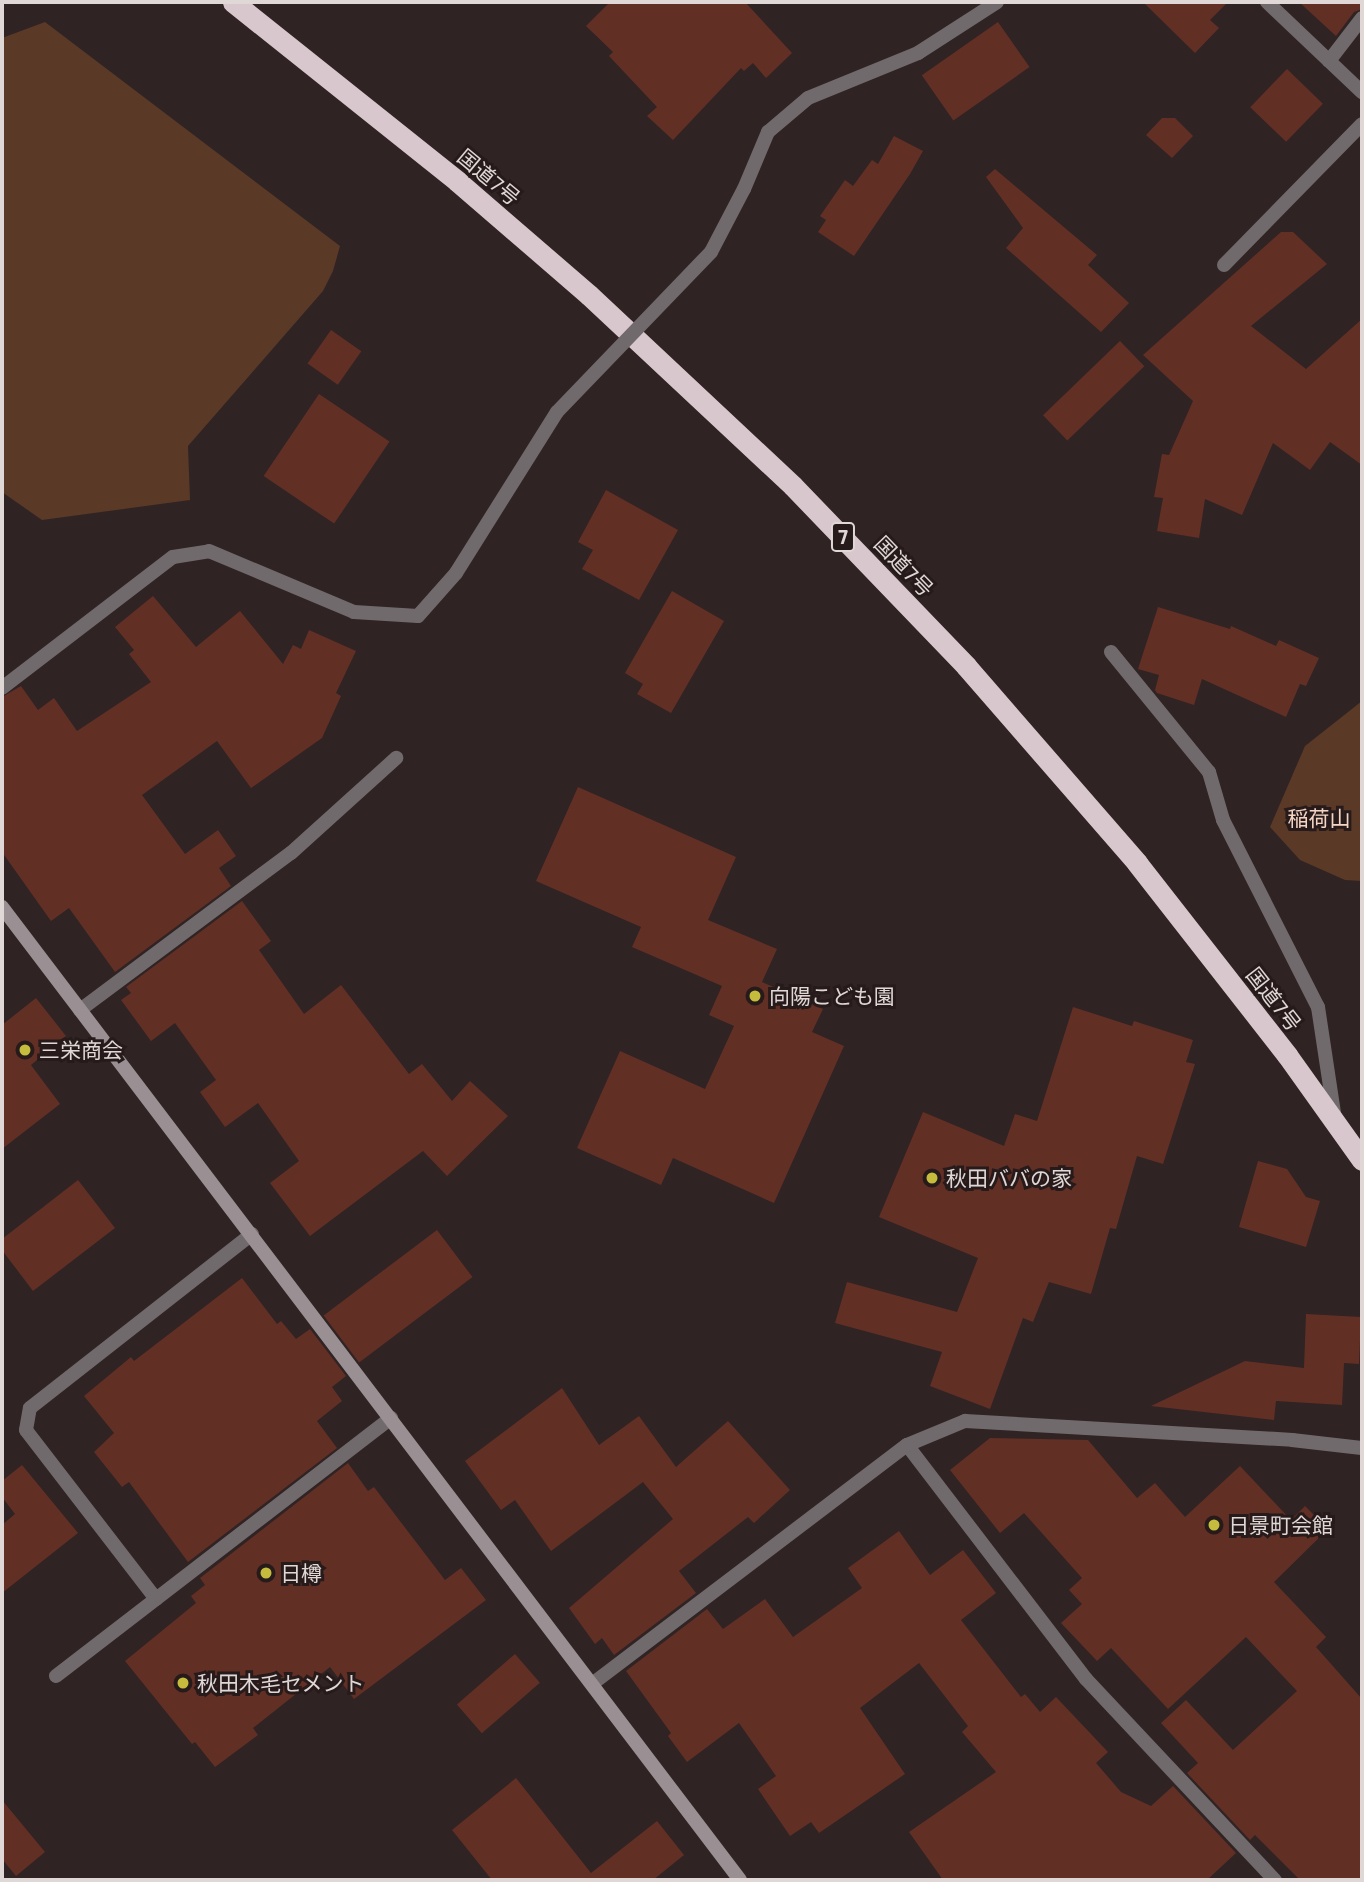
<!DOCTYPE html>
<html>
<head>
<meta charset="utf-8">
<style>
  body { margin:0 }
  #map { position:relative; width:1364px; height:1882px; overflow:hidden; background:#302324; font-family:"Exo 2","Noto Sans JP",sans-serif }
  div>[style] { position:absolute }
  .green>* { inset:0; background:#5a3927 }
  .building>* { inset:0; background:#622f25; transform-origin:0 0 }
  .lane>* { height:14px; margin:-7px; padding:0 7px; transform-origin:7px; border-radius:7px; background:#716a6c }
  .street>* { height:14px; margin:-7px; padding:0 7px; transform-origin:7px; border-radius:7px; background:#716a6c }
  .secondary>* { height:14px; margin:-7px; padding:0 7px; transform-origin:7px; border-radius:7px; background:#9a9093 }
  .highway>* { height:21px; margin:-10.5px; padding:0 10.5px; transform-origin:10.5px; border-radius:10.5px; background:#d8c8cd }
  .street-bridge>* { height:14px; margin:-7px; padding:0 7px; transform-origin:7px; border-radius:7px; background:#716a6c }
  .dots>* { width:19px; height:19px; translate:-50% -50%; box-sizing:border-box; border:4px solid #261a1b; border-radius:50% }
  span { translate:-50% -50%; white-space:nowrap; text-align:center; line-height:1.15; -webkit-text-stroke:6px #261a1b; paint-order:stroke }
  .shield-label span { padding:2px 5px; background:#261a1b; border:2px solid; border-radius:5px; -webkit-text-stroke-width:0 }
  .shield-label { font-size:19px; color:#e0d7d7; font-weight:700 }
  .street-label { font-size:21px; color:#e0d7d7 }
  .park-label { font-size:21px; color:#f4d4c3 }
  .poi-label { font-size:21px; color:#e0d7d7 }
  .left { translate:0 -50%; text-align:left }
  .frame { position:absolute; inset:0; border:4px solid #e0d7d7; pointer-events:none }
</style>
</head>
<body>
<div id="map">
  <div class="green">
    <div style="clip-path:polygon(45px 22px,340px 246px,333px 271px,323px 291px,188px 446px,190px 500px,42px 520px,2px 492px,2px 38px)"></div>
    <div style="clip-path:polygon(1362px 701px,1362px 881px,1345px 880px,1300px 860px,1270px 827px,1305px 746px)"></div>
  </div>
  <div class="building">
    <div style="clip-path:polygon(610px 2px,745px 2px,792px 53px,766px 78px,753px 63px,744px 71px,741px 68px,673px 140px,647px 116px,657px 107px,609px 56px,613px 52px,586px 26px)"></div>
    <div style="clip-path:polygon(1143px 2px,1228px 2px,1210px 20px,1219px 28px,1195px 53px)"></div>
    <div style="clip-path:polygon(1299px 2px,1362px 2px,1362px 9px,1354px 12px,1336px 36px)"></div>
    <div style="left:998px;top:22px;width:55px;height:93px;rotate:55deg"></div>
    <div style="left:1287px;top:69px;width:50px;height:53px;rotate:44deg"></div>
    <div style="clip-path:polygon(1162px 118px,1175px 118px,1193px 136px,1172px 158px,1146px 135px)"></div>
    <div style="clip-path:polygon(894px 136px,923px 151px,910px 174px,854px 256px,818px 232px,826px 220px,820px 216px,845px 180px,853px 186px,872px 160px,878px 164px)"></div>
    <div style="clip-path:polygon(995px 169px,1097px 255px,1088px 265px,1129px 303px,1101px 332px,1006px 248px,1023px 228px,986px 177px)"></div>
    <div style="clip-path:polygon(1281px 232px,1293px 232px,1327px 264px,1251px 326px,1306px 369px,1362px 319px,1362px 465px,1330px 442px,1310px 470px,1273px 443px,1242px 515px,1205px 499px,1199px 538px,1157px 531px,1163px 498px,1154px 497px,1162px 454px,1169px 455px,1193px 401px,1143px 355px)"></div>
    <div style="left:331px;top:330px;width:37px;height:41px;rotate:35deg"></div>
    <div style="left:1120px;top:341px;width:35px;height:107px;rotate:46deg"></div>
    <div style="left:319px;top:394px;width:85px;height:99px;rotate:34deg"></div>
    <div style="clip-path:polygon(606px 490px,678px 530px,639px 600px,582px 569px,593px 550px,578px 542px)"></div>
    <div style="clip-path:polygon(672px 591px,724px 621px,671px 713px,637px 694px,643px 684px,625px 673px)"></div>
    <div style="clip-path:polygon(153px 596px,196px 647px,240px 611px,283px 664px,293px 645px,301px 649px,309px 630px,356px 651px,336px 693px,341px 696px,322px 738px,251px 788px,217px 741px,142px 795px,185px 854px,218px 830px,236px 856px,219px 868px,231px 886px,115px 972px,69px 908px,51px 921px,2px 852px,2px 697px,21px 686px,38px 710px,54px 698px,77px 731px,151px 682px,129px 654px,134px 650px,115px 627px)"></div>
    <div style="clip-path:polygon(1158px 607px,1230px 629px,1231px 626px,1276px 646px,1279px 640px,1319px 658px,1306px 686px,1300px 684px,1286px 717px,1202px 679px,1194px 705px,1157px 693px,1155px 690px,1159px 675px,1138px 669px)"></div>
    <div style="clip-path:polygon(578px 787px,736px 857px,708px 920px,777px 949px,762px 982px,823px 1009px,812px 1032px,844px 1046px,774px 1203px,673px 1158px,661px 1185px,577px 1148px,620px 1051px,705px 1089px,734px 1026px,709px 1015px,722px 986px,632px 947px,641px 927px,536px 881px)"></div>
    <div style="clip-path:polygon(242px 901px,271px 941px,259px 950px,304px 1014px,341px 985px,409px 1074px,422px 1064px,452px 1101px,470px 1081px,508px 1116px,447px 1176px,423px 1151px,310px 1236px,270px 1183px,299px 1161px,258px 1103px,225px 1127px,200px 1092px,216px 1080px,175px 1023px,151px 1041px,121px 1000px,131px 993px,126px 987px)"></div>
    <div style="clip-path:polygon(36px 998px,66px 1036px,31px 1065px,60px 1104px,2px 1149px,2px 1025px)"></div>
    <div style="clip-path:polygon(1073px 1007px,1132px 1026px,1134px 1021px,1193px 1040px,1186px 1062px,1195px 1064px,1163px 1164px,1137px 1156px,1116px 1229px,1110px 1228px,1091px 1294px,1049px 1282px,1033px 1322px,1023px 1318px,990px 1409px,930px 1386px,942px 1352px,835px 1323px,847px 1282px,957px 1312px,978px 1258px,879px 1217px,923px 1112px,1004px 1146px,1015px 1114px,1037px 1121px)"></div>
    <div style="clip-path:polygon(1258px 1161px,1287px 1169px,1306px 1197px,1320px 1201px,1306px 1247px,1239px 1227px)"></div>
    <div style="clip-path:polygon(78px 1180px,115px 1228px,33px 1291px,2px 1250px,2px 1239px)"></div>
    <div style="left:437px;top:1230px;width:59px;height:142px;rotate:53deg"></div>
    <div style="clip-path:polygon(242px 1278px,277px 1324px,281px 1321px,296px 1339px,310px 1329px,346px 1376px,332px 1387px,342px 1401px,317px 1421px,337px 1448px,188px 1562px,129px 1482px,122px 1487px,94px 1452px,114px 1433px,84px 1396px,131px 1357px,134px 1361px)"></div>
    <div style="clip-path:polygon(1306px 1314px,1361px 1317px,1359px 1364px,1344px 1363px,1342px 1405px,1276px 1401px,1274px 1420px,1151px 1406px,1245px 1361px,1304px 1368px)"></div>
    <div style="clip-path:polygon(562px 1388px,599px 1445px,639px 1416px,676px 1467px,728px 1421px,790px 1490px,754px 1523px,748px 1517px,679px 1571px,696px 1593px,614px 1655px,602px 1638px,595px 1644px,569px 1608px,673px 1519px,643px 1482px,551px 1551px,515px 1500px,501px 1510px,465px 1461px)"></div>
    <div style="clip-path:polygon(990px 1438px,1088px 1440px,1137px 1498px,1155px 1483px,1185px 1517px,1240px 1466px,1291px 1520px,1305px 1506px,1328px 1529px,1274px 1582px,1326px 1637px,1316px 1647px,1362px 1699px,1362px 1880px,1300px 1880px,1255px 1835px,1250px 1840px,1187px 1773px,1198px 1763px,1161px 1723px,1186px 1700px,1233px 1750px,1297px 1691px,1246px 1637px,1168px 1709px,1111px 1648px,1097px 1661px,1061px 1623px,1082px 1604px,1069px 1590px,1082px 1578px,1024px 1513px,1000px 1533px,950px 1470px)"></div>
    <div style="clip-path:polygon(348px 1463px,368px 1491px,374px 1487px,445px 1580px,461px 1568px,486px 1600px,354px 1699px,330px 1667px,253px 1728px,258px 1735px,215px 1767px,195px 1742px,192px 1744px,125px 1661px,196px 1603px,191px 1596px,205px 1585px,200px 1578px)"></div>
    <div style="clip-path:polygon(22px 1465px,78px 1533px,2px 1593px,2px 1525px,15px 1514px,2px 1497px,2px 1481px)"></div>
    <div style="clip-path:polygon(899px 1531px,930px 1575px,963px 1550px,996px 1593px,961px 1620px,1021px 1697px,1025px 1694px,1040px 1712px,1056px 1697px,1108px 1752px,1096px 1763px,1121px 1792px,1151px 1806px,1173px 1786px,1236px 1853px,1207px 1880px,943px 1880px,909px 1832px,996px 1772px,962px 1732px,968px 1726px,919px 1663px,860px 1708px,905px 1774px,819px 1833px,811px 1822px,790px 1836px,758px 1789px,776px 1776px,739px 1723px,687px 1762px,668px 1736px,671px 1733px,626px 1671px,707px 1609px,723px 1629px,765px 1599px,793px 1637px,862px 1588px,848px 1568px)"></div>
    <div style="left:515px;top:1654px;width:38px;height:77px;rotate:49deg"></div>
    <div style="clip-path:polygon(516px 1778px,591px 1873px,657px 1821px,684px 1855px,653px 1880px,492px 1880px,452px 1830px)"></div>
    <div style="clip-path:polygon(2px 1800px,45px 1852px,16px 1876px,2px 1859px)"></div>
  </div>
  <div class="lane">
    <div style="left:156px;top:1599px;width:213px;rotate:-127.6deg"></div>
    <div style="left:26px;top:1430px;width:22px;rotate:-80deg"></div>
    <div style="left:30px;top:1408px;width:282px;rotate:-38.1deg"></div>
    <div style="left:56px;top:1676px;width:423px;rotate:-37.6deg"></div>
  </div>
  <div class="street">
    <div style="left:1267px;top:2px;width:131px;rotate:43.5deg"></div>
    <div style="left:1329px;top:61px;width:54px;rotate:-52.5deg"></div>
    <div style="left:711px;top:252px;width:71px;rotate:-62.4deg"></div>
    <div style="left:744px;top:189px;width:62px;rotate:-67.2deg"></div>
    <div style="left:768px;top:132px;width:52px;rotate:-40.4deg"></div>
    <div style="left:808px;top:98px;width:119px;rotate:-22.2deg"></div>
    <div style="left:918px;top:53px;width:94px;rotate:-32.8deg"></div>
    <div style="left:1224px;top:265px;width:197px;rotate:-45.6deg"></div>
    <div style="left:1111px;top:652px;width:155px;rotate:50.8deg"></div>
    <div style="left:1209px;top:772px;width:50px;rotate:73.7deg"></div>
    <div style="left:1223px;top:820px;width:210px;rotate:63.1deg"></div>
    <div style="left:1318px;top:1007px;width:113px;rotate:81.4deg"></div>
    <div style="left:2px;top:688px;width:215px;rotate:-37.5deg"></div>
    <div style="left:173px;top:557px;width:36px;rotate:-9deg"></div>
    <div style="left:209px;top:551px;width:157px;rotate:22.8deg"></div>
    <div style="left:354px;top:612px;width:64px;rotate:3.6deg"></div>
    <div style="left:418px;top:616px;width:57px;rotate:-48.5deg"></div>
    <div style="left:456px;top:573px;width:190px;rotate:-57.9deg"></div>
    <div style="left:80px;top:1010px;width:263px;rotate:-36.7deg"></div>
    <div style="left:291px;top:853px;width:142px;rotate:-42.1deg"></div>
    <div style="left:907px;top:1445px;width:295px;rotate:52.6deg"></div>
    <div style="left:1086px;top:1679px;width:276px;rotate:46.8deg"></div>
    <div style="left:592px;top:1684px;width:395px;rotate:-37.2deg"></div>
    <div style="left:907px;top:1445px;width:63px;rotate:-22.5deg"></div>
    <div style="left:965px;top:1421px;width:328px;rotate:3.3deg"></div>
    <div style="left:1292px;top:1440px;width:70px;rotate:6.5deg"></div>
  </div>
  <div class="secondary">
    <div style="left:2px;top:907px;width:1221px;rotate:52.82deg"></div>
  </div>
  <div class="highway">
    <div style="left:233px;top:2px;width:287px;rotate:38.6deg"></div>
    <div style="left:457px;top:181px;width:174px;rotate:40.8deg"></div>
    <div style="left:589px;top:295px;width:279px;rotate:43.1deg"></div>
    <div style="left:793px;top:486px;width:250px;rotate:46.1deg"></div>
    <div style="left:966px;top:666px;width:261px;rotate:49deg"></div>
    <div style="left:1137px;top:863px;width:244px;rotate:52deg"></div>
    <div style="left:1287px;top:1055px;width:129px;rotate:54.5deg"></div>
  </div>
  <div class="street-bridge">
    <div style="left:557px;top:412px;width:222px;rotate:-46.1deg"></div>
  </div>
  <div class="dots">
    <div style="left:755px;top:996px;background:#c5bc3d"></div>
    <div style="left:25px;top:1050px;background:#c5bc3d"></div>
    <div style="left:932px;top:1178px;background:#c5bc3d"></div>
    <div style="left:1214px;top:1525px;background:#c5bc3d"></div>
    <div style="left:266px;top:1573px;background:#c5bc3d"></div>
    <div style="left:183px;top:1683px;background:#c5bc3d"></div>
  </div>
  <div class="shield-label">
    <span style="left:843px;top:537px">7</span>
  </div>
  <div class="street-label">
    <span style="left:489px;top:177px;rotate:40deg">国道7号</span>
    <span style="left:904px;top:566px;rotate:46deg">国道7号</span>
    <span style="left:1274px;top:999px;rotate:52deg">国道7号</span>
  </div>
  <div class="park-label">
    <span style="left:1319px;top:818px">稲荷山</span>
  </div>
  <div class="poi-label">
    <span class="left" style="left:769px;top:996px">向陽こども園</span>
    <span class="left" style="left:39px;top:1050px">三栄商会</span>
    <span class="left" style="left:946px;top:1178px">秋田ババの家</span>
    <span class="left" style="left:1228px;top:1525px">日景町会館</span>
    <span class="left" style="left:280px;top:1573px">日樽</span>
    <span class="left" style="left:197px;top:1683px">秋田木毛セメント</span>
  </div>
  <div class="frame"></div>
</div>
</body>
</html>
